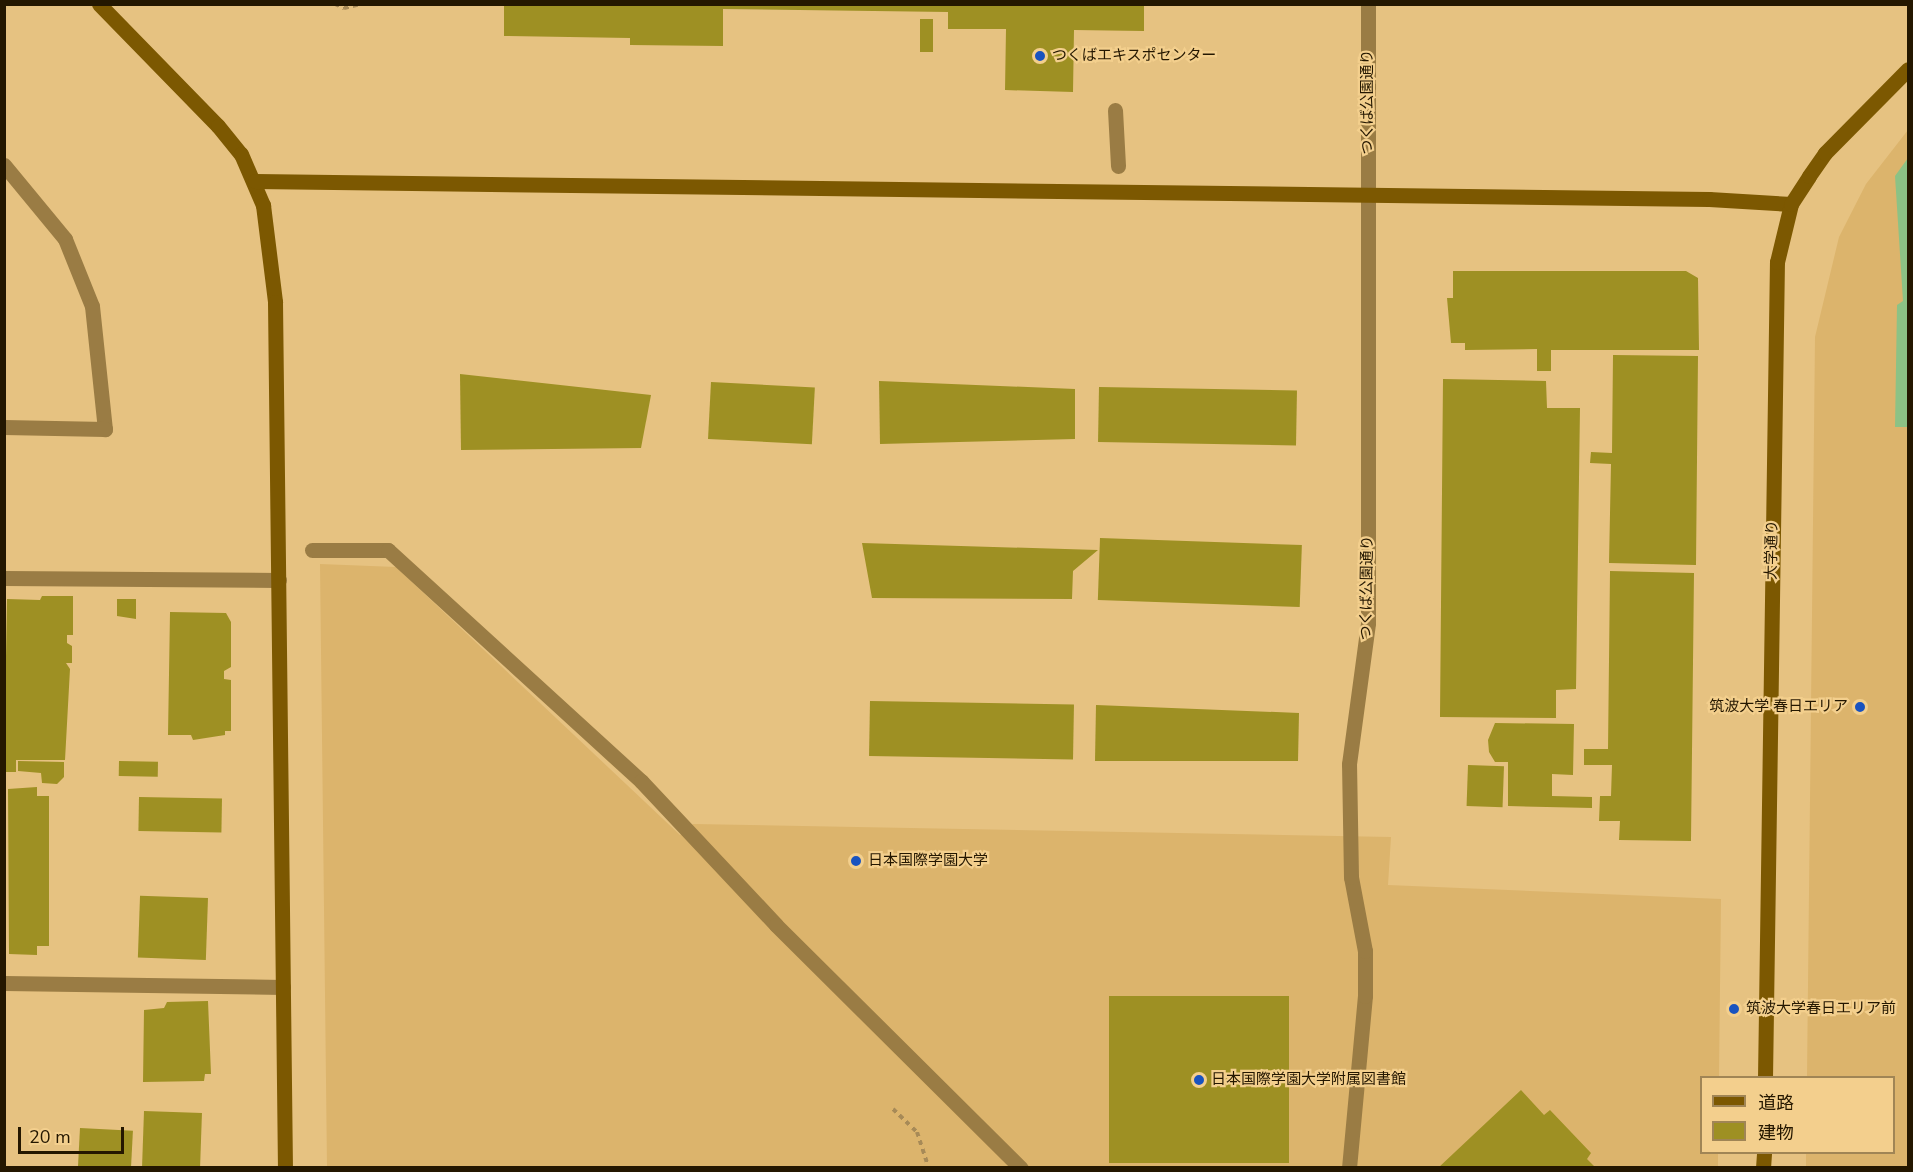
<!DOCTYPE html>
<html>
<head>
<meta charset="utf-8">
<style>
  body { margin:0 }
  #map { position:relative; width:1913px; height:1172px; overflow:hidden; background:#e6c281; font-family:"Nunito Sans","Noto Sans JP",sans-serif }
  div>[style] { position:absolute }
  .built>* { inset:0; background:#dcb46c }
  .green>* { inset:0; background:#8cc285 }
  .building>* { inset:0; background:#9e9023; transform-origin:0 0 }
  .path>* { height:4px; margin-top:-2px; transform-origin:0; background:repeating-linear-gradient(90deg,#a78a57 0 4.5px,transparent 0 9px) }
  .lane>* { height:15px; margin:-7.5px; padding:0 7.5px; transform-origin:7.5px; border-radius:7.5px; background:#9a7c44 }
  .street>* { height:15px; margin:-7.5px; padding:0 7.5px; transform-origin:7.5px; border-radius:7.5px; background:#9a7c44 }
  .secondary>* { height:15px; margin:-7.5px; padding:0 7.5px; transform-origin:7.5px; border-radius:7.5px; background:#7c5801 }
  .dots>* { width:16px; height:16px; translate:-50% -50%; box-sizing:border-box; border:3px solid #f3cf8d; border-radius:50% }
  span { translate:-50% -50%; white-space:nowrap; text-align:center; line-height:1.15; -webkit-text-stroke:4.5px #f3cf8d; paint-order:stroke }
  .poi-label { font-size:15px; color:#241700 }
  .left { translate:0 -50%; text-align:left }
  .right { translate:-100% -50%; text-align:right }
  .street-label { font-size:15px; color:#241700 }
  .frame { position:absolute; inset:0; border:6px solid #241700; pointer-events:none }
  .legend { position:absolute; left:1700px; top:1076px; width:195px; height:78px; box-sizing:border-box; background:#f3cf8d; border:2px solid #a08555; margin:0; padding:8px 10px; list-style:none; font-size:18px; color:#241700 }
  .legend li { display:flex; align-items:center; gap:12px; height:30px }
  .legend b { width:30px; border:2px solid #a08555 }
  .scale { position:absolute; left:18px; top:1127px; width:106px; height:27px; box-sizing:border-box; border:3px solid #241700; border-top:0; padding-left:8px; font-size:18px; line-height:21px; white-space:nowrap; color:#241700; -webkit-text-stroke:4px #f3cf8d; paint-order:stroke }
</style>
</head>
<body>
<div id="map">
  <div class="built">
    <div style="clip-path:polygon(1908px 130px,1908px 1167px,1806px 1168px,1806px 1153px,1894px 1152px,1894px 1078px,1807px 1077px,1815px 337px,1839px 237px,1866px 184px)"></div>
    <div style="clip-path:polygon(320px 564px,396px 567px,680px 835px,693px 824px,1391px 837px,1388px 885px,1721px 899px,1719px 1077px,1702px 1078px,1702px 1152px,1718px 1153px,1718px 1167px,327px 1167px)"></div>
  </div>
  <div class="green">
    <div style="clip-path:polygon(1908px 158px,1908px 427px,1895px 427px,1897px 305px,1903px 301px,1895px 176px)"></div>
  </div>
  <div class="building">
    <div style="clip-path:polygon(504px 4px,1144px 4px,1144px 31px,1074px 30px,1073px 92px,1005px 90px,1006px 29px,948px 29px,948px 12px,723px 9px,723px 46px,630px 45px,630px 38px,504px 36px)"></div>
    <div style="left:920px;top:19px;width:13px;height:33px"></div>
    <div style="clip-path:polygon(1453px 271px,1686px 271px,1698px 278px,1699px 350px,1551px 350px,1551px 371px,1537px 371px,1537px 349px,1465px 350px,1465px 343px,1451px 343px,1447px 298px,1453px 298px)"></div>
    <div style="clip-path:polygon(1613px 355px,1698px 356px,1696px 565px,1609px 563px,1611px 464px,1590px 463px,1591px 452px,1612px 453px)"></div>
    <div style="clip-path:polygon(460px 374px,651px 395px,641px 448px,461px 450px)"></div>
    <div style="clip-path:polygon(1443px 379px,1546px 381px,1547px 408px,1580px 408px,1576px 689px,1556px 690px,1556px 718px,1440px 717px)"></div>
    <div style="clip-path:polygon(879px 381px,1075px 389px,1075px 439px,880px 444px)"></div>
    <div style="left:711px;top:382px;width:104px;height:57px;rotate:3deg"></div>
    <div style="left:1099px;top:387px;width:198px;height:55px;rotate:1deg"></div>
    <div style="left:1100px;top:538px;width:202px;height:62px;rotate:2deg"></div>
    <div style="clip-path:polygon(862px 543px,1098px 550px,1073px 571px,1072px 599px,872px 598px)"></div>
    <div style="clip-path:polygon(1610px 571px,1694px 573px,1691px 841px,1619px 840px,1620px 821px,1599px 821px,1600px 796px,1611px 796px,1612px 765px,1584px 765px,1584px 749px,1608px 749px)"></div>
    <div style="clip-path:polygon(42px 596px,73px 596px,73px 635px,67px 635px,67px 643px,72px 646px,72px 663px,66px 663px,70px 669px,65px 760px,16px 760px,16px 772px,4px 772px,7px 599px,40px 600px)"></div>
    <div style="clip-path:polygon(117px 599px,136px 599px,136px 619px,117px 616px)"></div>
    <div style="clip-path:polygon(170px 612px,226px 613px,231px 622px,231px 667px,224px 671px,224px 679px,231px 680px,231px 731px,225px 731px,225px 735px,193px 740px,191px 735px,168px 735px)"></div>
    <div style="left:870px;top:701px;width:204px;height:55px;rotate:1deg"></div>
    <div style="clip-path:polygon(1096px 705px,1299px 713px,1298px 761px,1095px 761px)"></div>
    <div style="clip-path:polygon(1495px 723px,1574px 724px,1573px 775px,1552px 774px,1552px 796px,1592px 797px,1592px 808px,1508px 806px,1508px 762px,1495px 762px,1489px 752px,1488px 740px)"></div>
    <div style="clip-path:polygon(18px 761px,64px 762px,64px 777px,57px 784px,42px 783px,41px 773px,18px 771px)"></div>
    <div style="left:119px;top:761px;width:39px;height:15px;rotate:1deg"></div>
    <div style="left:1468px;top:765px;width:36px;height:41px;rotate:2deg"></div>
    <div style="clip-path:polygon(37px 787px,37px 796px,49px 796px,49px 946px,37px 946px,37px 955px,9px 954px,8px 789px)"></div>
    <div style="left:139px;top:797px;width:83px;height:34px;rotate:1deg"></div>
    <div style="left:208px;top:898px;width:62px;height:68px;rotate:92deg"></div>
    <div style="left:1109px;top:996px;width:180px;height:167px"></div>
    <div style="clip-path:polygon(208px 1001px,211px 1074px,205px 1074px,204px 1081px,143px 1082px,144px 1010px,164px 1008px,167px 1002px)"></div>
    <div style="clip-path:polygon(1521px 1090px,1544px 1115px,1550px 1110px,1591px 1153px,1587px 1159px,1596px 1168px,1438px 1168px)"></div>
    <div style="left:144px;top:1111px;width:58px;height:57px;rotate:2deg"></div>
    <div style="left:80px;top:1128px;width:53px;height:40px;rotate:3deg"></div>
  </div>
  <div class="path">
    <div style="left:335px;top:4px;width:10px;rotate:24deg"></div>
    <div style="left:344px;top:8px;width:17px;rotate:-13deg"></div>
    <div style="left:893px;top:1109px;width:33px;rotate:44deg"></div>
    <div style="left:917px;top:1132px;width:38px;rotate:72deg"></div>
  </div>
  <div class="lane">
    <div style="left:1115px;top:110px;width:56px;rotate:86.9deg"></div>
  </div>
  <div class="street">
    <div style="left:4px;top:165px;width:96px;rotate:50.5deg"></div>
    <div style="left:65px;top:239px;width:72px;rotate:68.1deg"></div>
    <div style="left:92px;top:306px;width:124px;rotate:84deg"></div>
    <div style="left:105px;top:429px;width:101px;rotate:-178.9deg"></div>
    <div style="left:312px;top:550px;width:76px"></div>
    <div style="left:388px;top:550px;width:343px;rotate:42.4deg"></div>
    <div style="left:641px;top:781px;width:197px;rotate:46.8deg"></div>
    <div style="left:776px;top:925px;width:345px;rotate:44.8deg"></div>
    <div style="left:4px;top:578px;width:275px;rotate:0.4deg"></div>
    <div style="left:4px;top:983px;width:279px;rotate:0.8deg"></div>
    <div style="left:1349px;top:1168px;width:173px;rotate:-84.7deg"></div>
    <div style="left:1365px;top:996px;width:45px;rotate:-90deg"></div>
    <div style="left:1365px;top:951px;width:75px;rotate:-100.7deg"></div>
    <div style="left:1351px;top:877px;width:113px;rotate:-91deg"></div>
    <div style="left:1349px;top:764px;width:142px;rotate:-82.3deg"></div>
    <div style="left:1368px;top:623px;width:619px;rotate:-90deg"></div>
  </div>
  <div class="secondary">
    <div style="left:99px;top:4px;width:170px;rotate:45.7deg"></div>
    <div style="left:218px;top:126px;width:36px;rotate:51deg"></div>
    <div style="left:241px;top:154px;width:56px;rotate:66.7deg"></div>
    <div style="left:263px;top:205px;width:98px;rotate:82.9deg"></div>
    <div style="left:275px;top:302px;width:866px;rotate:89.34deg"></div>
    <div style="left:255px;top:181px;width:1454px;rotate:0.71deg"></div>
    <div style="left:1709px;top:199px;width:82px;rotate:3.5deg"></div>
    <div style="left:1765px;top:1078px;width:816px;rotate:-89.16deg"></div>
    <div style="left:1777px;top:262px;width:60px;rotate:-76.4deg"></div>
    <div style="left:1791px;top:204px;width:33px;rotate:-57deg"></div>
    <div style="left:1809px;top:176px;width:28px;rotate:-55deg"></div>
    <div style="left:1825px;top:153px;width:118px;rotate:-45.3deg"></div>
    <div style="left:1763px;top:1168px;width:16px;rotate:-86deg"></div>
  </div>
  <div class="dots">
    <div style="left:1040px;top:56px;background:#1953bf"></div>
    <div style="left:1860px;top:707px;background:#1953bf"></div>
    <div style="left:856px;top:861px;background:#1953bf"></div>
    <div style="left:1734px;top:1009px;background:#1953bf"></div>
    <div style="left:1199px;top:1080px;background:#1953bf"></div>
  </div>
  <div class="poi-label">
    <span class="left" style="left:1052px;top:56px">つくばエキスポセンター</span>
    <span class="right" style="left:1848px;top:707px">筑波大学 春日エリア</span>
    <span class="left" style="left:868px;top:861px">日本国際学園大学</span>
    <span class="left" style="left:1746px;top:1009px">筑波大学春日エリア前</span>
    <span class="left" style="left:1211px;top:1080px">日本国際学園大学附属図書館</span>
  </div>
  <div class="street-label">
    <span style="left:1368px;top:102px;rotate:-90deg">つくば公園通り</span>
    <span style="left:1772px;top:550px;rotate:-89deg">大学通り</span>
    <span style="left:1367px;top:588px;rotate:-89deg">つくば公園通り</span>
  </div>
  <div class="frame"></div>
  <ul class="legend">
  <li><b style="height:8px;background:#7c5801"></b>道路</li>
  <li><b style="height:16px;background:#9e9023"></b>建物</li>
  </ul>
  <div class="scale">20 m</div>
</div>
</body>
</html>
